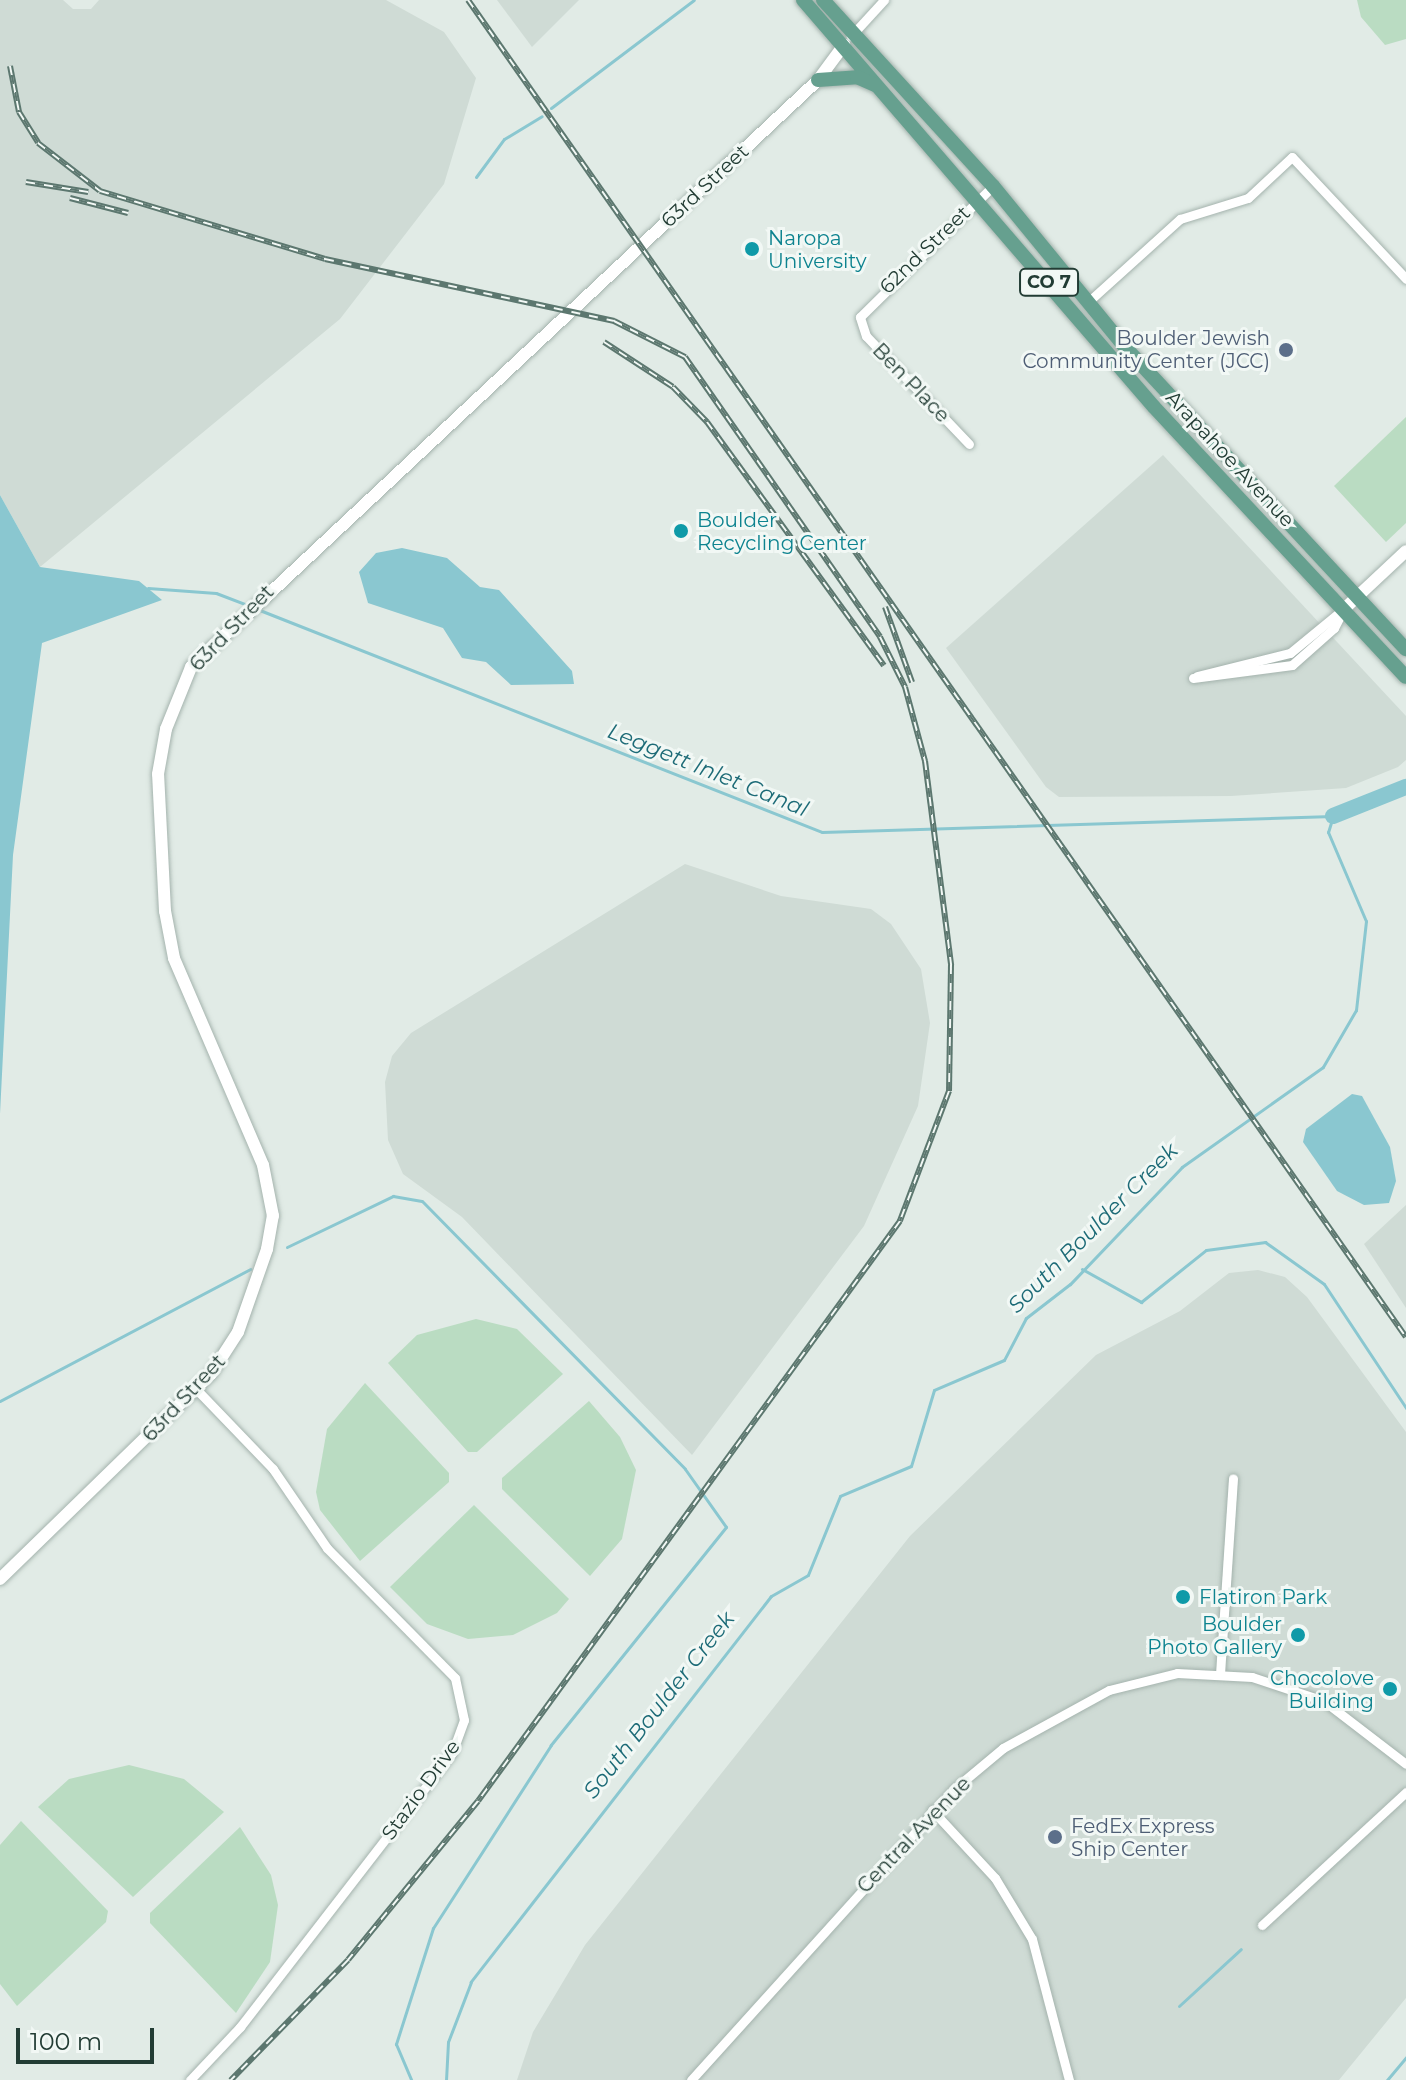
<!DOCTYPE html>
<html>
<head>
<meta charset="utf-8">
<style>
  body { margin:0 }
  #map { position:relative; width:1406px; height:2080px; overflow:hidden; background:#e1ebe6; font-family:Montserrat,sans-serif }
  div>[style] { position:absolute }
  .built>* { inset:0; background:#cfdbd5 }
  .green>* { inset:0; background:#badcc2 }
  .water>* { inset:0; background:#8ac7d0 }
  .stream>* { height:3px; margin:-1.5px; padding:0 1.5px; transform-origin:1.5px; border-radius:1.5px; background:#8ac7d0 }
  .river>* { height:16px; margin:-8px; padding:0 8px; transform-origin:8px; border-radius:8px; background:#8ac7d0 }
  .roads { filter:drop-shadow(0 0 2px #a4b3ad) drop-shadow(0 0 2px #a4b3ad) }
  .street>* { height:9px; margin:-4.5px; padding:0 4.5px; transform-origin:4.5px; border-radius:4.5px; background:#fff }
  .secondary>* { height:12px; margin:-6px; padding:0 6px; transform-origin:6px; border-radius:6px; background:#fff }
  .primary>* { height:14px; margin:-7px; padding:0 7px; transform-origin:7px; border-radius:7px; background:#66a08f }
  .rail>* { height:6px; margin-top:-3px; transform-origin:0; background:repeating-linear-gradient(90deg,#f2f8f5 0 9px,#5c776f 0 18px); box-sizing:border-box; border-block:2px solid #5c776f }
  .dots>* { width:22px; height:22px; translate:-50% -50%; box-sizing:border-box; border:4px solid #f2f8f5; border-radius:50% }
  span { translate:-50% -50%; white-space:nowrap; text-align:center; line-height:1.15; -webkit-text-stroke:6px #f2f8f5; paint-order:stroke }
  .shield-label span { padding:2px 6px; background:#f2f8f5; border:2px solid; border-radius:6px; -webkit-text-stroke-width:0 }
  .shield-label { font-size:18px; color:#223c34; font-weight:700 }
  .street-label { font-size:20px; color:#223c34 }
  .culture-label { font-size:20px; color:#0d838f }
  .left { translate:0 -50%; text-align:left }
  .right { translate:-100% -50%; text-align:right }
  .service-label { font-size:20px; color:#4e5e75 }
  .water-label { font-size:22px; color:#1d6b77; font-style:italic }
  .scale { position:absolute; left:16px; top:2028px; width:138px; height:36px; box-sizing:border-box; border:4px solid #223c34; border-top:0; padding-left:10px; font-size:24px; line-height:28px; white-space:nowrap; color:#223c34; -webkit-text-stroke:6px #f2f8f5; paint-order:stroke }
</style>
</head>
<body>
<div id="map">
  <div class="built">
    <div style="clip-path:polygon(0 0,63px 0,73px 9px,91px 9px,99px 0,386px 0,444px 32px,476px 78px,444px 184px,340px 319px,40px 567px,0 495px)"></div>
    <div style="clip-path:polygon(497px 0,579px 0,532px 47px)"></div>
    <div style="clip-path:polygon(1163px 455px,1406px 716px,1406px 760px,1398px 767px,1346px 788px,1231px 796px,1059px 797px,1046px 787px,946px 648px)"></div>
    <div style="clip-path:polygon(685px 864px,781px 896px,871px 909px,891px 924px,921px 969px,930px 1023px,918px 1106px,864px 1226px,692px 1455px,462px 1217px,403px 1174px,388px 1140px,385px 1082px,392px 1056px,411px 1033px)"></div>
    <div style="clip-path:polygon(1406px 1205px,1406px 1308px,1364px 1244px)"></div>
    <div style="clip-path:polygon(1258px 1270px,1285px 1277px,1307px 1297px,1406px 1432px,1406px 1998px,1339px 2080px,517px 2080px,533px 2032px,585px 1945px,910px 1536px,1096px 1355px,1180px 1311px,1229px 1273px)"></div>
  </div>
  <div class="green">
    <div style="clip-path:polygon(1357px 0,1406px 0,1406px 39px,1385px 45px,1361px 17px)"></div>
    <div style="clip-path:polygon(1406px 417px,1406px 523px,1386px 542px,1334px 486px)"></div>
    <div style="clip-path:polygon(476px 1319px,517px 1329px,563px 1374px,477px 1452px,468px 1452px,388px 1363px,417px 1335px)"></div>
    <div style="clip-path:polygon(365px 1383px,449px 1473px,449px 1482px,360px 1561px,320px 1510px,316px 1492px,327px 1429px)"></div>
    <div style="clip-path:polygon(589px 1401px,620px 1437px,636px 1470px,622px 1539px,590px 1576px,502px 1489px,502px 1478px)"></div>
    <div style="clip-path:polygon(474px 1505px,569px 1599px,557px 1613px,513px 1635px,468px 1639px,427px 1624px,390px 1587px)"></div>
    <div style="clip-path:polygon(129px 1765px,184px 1779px,224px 1812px,133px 1897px,38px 1807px,69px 1779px)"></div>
    <div style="clip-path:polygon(21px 1821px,108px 1911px,106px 1922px,17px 2006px,0 1984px,0 1845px)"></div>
    <div style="clip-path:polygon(240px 1827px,271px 1875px,278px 1905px,270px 1962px,236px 2013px,150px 1923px,150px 1913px)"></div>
  </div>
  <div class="water">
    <div style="clip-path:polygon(0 495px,40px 567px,139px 581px,162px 600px,42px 643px,13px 855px,0 1114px)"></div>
    <div style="clip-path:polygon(402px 548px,447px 558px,480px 587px,499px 590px,572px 671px,574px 684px,511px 685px,486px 662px,462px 658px,443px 628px,368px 603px,359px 572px,376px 553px)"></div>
    <div style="clip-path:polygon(1352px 1094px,1362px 1096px,1390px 1147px,1396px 1181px,1389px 1203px,1364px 1205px,1337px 1191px,1303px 1142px,1306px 1129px)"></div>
  </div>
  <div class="stream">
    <div style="left:551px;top:108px;width:179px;rotate:-37.1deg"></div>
    <div style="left:476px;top:177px;width:47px;rotate:-53.6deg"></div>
    <div style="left:504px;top:139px;width:44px;rotate:-31.2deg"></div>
    <div style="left:148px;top:588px;width:68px;rotate:4.2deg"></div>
    <div style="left:216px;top:593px;width:36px;rotate:21deg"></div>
    <div style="left:257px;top:609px;width:607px;rotate:21.54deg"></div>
    <div style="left:822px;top:832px;width:511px;rotate:-1.79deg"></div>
    <div style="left:1333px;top:816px;width:17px;rotate:107deg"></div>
    <div style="left:1328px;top:832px;width:97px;rotate:66.9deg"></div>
    <div style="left:1366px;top:921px;width:90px;rotate:96.4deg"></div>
    <div style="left:1356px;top:1010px;width:66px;rotate:120.1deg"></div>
    <div style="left:1323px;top:1067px;width:173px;rotate:144.7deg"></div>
    <div style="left:1182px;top:1167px;width:162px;rotate:133.7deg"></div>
    <div style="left:1070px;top:1284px;width:56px;rotate:142.3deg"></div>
    <div style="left:1026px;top:1318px;width:47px;rotate:117.6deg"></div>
    <div style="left:1004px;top:1360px;width:76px;rotate:156.8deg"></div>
    <div style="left:934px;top:1390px;width:79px;rotate:106.8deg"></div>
    <div style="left:911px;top:1466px;width:77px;rotate:157.1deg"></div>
    <div style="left:840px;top:1496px;width:85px;rotate:112.1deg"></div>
    <div style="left:808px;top:1575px;width:43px;rotate:150.4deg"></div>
    <div style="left:771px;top:1596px;width:489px;rotate:127.9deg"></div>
    <div style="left:471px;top:1982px;width:64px;rotate:111deg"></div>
    <div style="left:448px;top:2042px;width:38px;rotate:93deg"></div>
    <div style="left:287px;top:1247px;width:118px;rotate:-25.7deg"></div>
    <div style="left:393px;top:1196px;width:29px;rotate:10deg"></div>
    <div style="left:422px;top:1201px;width:375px;rotate:45.5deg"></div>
    <div style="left:685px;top:1469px;width:71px;rotate:54.7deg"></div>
    <div style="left:726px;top:1527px;width:280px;rotate:128.8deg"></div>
    <div style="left:551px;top:1745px;width:218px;rotate:122.8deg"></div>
    <div style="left:433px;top:1928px;width:122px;rotate:107.7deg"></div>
    <div style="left:396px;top:2044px;width:39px;rotate:67deg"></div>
    <div style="left:1082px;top:1269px;width:68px;rotate:29.2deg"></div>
    <div style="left:1141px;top:1302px;width:83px;rotate:-38.7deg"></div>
    <div style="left:1206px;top:1250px;width:60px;rotate:-7.7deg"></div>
    <div style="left:1265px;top:1242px;width:72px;rotate:35.4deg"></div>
    <div style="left:1324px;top:1284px;width:149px;rotate:56.5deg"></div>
    <div style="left:0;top:1401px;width:283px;rotate:-27.8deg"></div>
    <div style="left:1179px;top:2006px;width:84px;rotate:-42.6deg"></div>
    <div style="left:1387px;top:2080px;width:30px;rotate:-50deg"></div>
  </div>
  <div class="river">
    <div style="left:1333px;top:816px;width:79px;rotate:-21.7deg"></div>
  </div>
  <div class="roads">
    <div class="street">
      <div style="left:851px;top:36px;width:49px;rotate:-47.5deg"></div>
      <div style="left:1088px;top:302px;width:124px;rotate:-42.1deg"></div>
      <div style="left:1180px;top:219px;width:71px;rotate:-17.2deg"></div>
      <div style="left:1248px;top:198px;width:60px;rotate:-43deg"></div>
      <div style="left:1292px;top:157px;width:167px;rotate:46.9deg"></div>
      <div style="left:969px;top:444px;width:149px;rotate:-133.6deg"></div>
      <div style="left:866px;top:336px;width:20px;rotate:-108deg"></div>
      <div style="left:860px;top:317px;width:187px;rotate:-44.6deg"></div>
      <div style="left:1197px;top:676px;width:96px;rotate:-13.9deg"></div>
      <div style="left:1290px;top:653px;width:65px;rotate:-39.4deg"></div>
      <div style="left:1193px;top:678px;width:100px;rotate:-7.5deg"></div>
      <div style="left:1292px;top:665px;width:56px;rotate:-41.4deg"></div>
      <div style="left:1334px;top:628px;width:20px;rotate:-63deg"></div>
      <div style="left:1220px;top:1674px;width:196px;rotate:-86.2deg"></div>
      <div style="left:932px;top:1810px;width:93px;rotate:47.2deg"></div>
      <div style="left:995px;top:1878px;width:71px;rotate:58.8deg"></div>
      <div style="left:1032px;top:1939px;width:146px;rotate:75.3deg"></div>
      <div style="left:1262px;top:1925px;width:196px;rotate:-42.7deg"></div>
      <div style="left:190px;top:2080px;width:73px;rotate:-46.7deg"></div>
      <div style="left:240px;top:2027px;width:346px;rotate:-52.3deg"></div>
      <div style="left:452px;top:1753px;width:35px;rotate:-70deg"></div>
      <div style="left:464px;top:1720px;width:43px;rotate:-102.1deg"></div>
      <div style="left:455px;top:1678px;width:182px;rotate:-134.6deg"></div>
      <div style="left:327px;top:1548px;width:96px;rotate:-124.4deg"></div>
      <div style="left:273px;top:1469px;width:110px;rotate:-133.9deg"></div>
      <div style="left:691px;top:2080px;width:392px;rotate:-47.9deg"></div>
      <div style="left:954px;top:1789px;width:64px;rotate:-39.9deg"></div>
      <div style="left:1003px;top:1748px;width:121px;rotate:-28.7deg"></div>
      <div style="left:1109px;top:1690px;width:70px;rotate:-14deg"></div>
      <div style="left:1177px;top:1673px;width:75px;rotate:3.1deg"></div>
      <div style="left:1252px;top:1677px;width:76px;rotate:18.4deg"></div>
      <div style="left:1324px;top:1701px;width:103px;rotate:37.5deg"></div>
    </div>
    <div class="secondary">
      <div style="left:1343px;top:610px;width:86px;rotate:-43.1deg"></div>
      <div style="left:0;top:1579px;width:294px;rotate:-44.2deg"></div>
      <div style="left:211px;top:1374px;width:50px;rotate:-57.3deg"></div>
      <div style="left:238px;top:1332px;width:88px;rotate:-70.7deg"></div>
      <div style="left:267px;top:1249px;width:34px;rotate:-80deg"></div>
      <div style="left:273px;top:1216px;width:52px;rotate:-101.1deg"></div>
      <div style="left:263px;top:1165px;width:225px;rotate:-113.3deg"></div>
      <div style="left:174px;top:958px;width:48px;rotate:-100.8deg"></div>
      <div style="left:165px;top:911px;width:137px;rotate:-92.9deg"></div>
      <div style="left:158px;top:774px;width:46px;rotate:-79.9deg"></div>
      <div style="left:166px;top:729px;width:67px;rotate:-68deg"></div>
      <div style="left:191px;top:667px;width:859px;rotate:-43.11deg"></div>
      <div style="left:818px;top:80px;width:44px;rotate:-53.4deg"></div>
    </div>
    <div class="primary">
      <div style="left:803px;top:0;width:537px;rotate:49.23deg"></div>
      <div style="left:1154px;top:407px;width:369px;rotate:47deg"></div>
      <div style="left:823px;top:0;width:252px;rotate:47.6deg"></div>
      <div style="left:993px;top:186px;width:207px;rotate:50.7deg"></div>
      <div style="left:1124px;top:346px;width:414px;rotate:47.1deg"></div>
      <div style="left:818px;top:80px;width:39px;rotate:-4deg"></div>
      <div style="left:857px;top:77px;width:20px;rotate:24deg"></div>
    </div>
  </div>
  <div class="rail">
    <div style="left:468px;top:0;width:1633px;rotate:54.95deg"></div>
    <div style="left:10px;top:66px;width:47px;rotate:78.9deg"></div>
    <div style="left:19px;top:112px;width:36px;rotate:58deg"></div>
    <div style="left:38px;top:143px;width:78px;rotate:37.7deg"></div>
    <div style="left:100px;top:191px;width:235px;rotate:16.8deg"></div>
    <div style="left:325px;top:259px;width:296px;rotate:12.1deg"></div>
    <div style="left:614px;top:321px;width:80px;rotate:26.9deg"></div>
    <div style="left:685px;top:357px;width:341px;rotate:55.1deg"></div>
    <div style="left:880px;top:637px;width:56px;rotate:63.4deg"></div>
    <div style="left:905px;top:687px;width:77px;rotate:74.9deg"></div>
    <div style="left:925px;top:761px;width:206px;rotate:82.7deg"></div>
    <div style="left:951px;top:965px;width:126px;rotate:90.9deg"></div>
    <div style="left:949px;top:1091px;width:139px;rotate:110.7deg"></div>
    <div style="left:900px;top:1221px;width:717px;rotate:126.04deg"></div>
    <div style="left:478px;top:1801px;width:205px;rotate:129.3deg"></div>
    <div style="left:348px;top:1960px;width:168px;rotate:134.3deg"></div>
    <div style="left:26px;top:182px;width:63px;rotate:9.2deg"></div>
    <div style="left:70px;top:198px;width:60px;rotate:14.5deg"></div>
    <div style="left:604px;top:342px;width:82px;rotate:33.1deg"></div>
    <div style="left:673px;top:387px;width:49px;rotate:45.8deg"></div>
    <div style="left:707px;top:422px;width:301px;rotate:54deg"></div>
    <div style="left:885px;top:607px;width:80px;rotate:70.2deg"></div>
  </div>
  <div class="dots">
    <div style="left:752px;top:249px;background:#0f9aa8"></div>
    <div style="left:1286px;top:350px;background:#5c6f8a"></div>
    <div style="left:681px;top:531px;background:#0f9aa8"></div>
    <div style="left:1183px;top:1597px;background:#0f9aa8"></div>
    <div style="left:1298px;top:1635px;background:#0f9aa8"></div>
    <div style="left:1390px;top:1689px;background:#0f9aa8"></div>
    <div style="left:1055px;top:1837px;background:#5c6f8a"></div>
  </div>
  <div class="shield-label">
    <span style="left:1049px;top:282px">CO 7</span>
  </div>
  <div class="street-label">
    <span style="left:705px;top:186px;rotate:-43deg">63rd Street</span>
    <span style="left:925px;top:250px;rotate:-44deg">62nd Street</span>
    <span style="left:911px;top:383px;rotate:46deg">Ben Place</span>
    <span style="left:1230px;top:459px;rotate:47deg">Arapahoe Avenue</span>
    <span style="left:232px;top:628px;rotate:-46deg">63rd Street</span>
    <span style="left:184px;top:1398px;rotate:-47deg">63rd Street</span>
    <span style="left:421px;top:1790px;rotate:-54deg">Stazio Drive</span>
    <span style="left:914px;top:1835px;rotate:-46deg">Central Avenue</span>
  </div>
  <div class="culture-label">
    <span class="left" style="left:768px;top:250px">Naropa<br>University</span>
    <span class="left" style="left:697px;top:532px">Boulder<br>Recycling Center</span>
    <span class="left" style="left:1199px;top:1597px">Flatiron Park</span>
    <span class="right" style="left:1282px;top:1636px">Boulder<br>Photo Gallery</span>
    <span class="right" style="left:1374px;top:1690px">Chocolove<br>Building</span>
  </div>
  <div class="service-label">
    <span class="right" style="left:1270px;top:350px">Boulder Jewish<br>Community Center (JCC)</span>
    <span class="left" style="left:1071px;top:1838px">FedEx Express<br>Ship Center</span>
  </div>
  <div class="water-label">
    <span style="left:708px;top:770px;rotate:22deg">Leggett Inlet Canal</span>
    <span style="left:1093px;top:1228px;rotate:-45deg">South Boulder Creek</span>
    <span style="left:659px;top:1705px;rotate:-52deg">South Boulder Creek</span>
  </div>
  <div class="scale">100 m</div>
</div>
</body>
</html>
